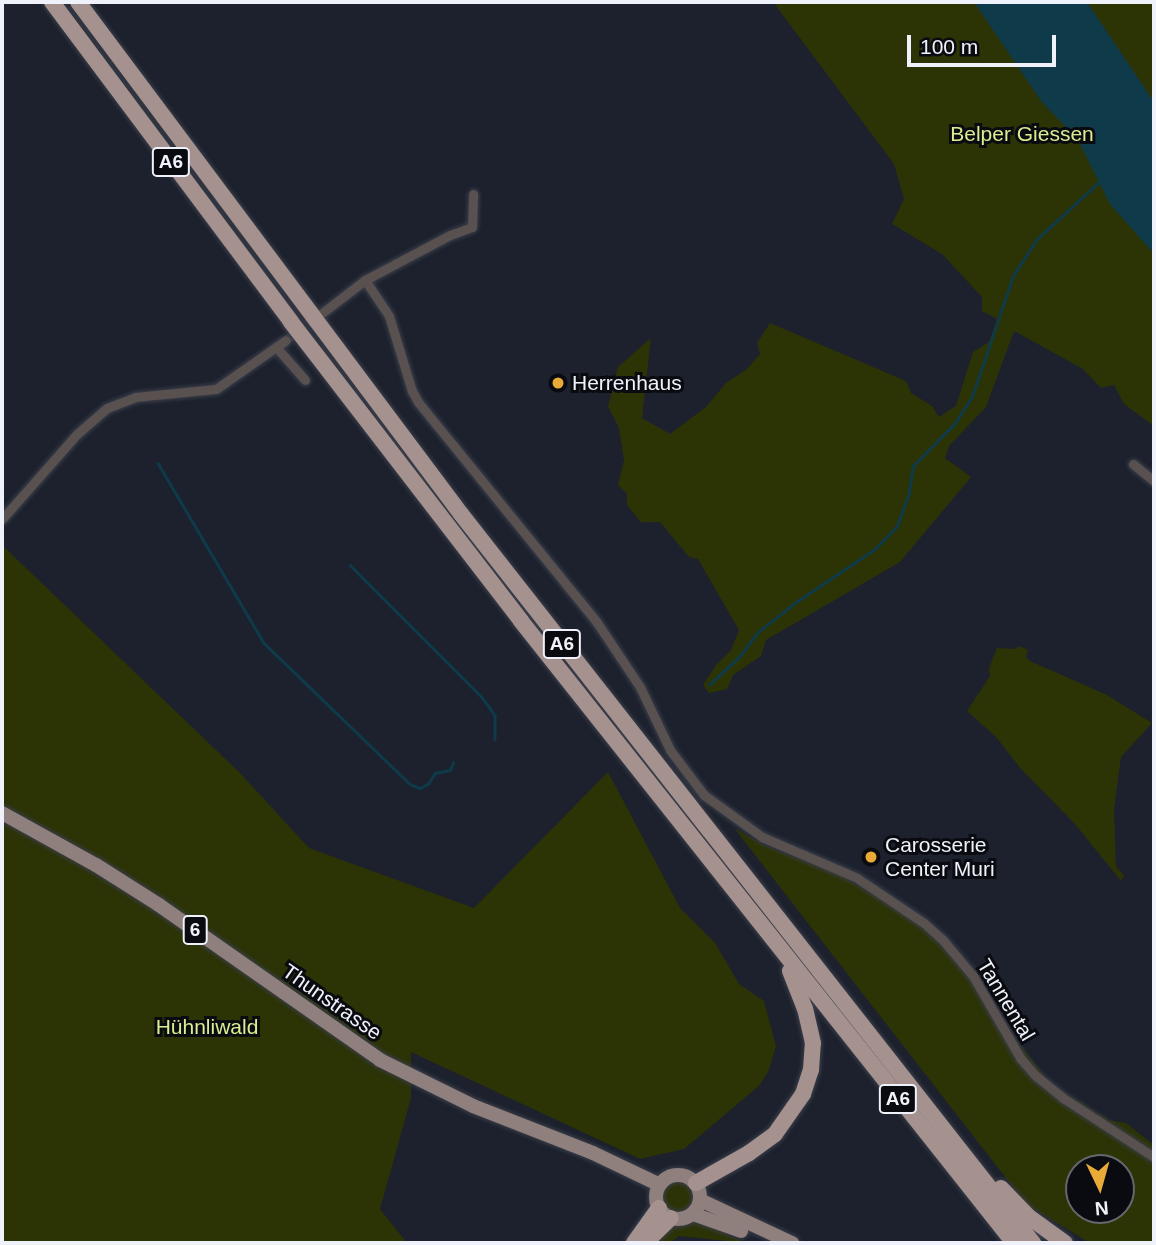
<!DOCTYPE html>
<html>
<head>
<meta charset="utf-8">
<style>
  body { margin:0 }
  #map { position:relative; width:1156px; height:1245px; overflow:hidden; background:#1c212d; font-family:Arial,sans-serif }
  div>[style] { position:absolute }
  .green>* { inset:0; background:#2c3305 }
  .round { border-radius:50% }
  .water>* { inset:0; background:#0f3a49 }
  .stream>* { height:2.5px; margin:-1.25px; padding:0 1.25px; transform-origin:1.25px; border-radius:1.25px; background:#0f3a49 }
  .street-tunnel>* { height:9px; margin-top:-4.5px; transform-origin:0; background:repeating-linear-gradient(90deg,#3c404c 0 9px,transparent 0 13.5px) }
  .roads { filter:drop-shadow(0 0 2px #3a3e4a) drop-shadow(0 0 2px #3a3e4a) }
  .street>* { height:9px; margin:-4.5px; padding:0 4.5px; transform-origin:4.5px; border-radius:4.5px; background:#58514f }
  .primary>* { height:14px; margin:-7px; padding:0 7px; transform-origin:7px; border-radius:7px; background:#8f7f7d }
  .primary>.ring { margin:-7px; padding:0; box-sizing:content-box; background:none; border:14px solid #8f7f7d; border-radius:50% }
  .highway>* { height:16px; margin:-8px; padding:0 8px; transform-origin:8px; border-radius:8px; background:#a5928f }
  .dots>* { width:19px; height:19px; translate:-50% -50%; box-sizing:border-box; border:4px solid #090b10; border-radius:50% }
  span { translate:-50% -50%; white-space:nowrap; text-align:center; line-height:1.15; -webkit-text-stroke:6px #090b10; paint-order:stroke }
  .shield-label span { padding:2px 5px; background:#090b10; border:2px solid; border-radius:5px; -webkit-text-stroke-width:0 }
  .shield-label { font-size:19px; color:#eff2fa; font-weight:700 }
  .park-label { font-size:21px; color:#d9ed91 }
  .poi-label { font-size:21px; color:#eff2fa }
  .left { translate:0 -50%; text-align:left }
  .street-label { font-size:21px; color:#eff2fa }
  .frame { position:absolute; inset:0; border:4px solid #eff2fa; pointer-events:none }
  .north { position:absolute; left:1065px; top:1154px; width:70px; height:70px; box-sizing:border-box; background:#090b10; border:2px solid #65676e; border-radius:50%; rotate:175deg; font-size:19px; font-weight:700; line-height:28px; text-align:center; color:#eff2fa }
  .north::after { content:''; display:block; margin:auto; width:24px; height:32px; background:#eaaa38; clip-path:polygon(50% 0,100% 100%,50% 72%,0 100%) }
  .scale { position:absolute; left:907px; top:35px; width:149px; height:32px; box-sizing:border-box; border:4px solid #eff2fa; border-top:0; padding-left:9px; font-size:21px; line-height:24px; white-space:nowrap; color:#eff2fa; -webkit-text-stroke:5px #090b10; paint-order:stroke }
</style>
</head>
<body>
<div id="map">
  <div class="green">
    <div style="clip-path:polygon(773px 2px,1154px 2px,1154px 426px,1124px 404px,1114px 385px,1101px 388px,1083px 369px,1014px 331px,986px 407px,949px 446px,945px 458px,971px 477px,900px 562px,766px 640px,761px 656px,733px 675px,727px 689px,709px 693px,703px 685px,716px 665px,731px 650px,739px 630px,698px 559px,689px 557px,660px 522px,641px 522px,627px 505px,627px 494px,618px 485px,624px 460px,619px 428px,608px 406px,618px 367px,651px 338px,642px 418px,670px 434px,706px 407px,726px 383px,747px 369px,760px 354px,757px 343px,770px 323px,906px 381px,911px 393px,932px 406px,939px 417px,956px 406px,973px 352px,989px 342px,997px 319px,982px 311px,982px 297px,942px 254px,892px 224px,904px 199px,894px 164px)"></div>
    <div style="clip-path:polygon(2px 545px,239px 772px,309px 848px,474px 908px,608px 772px,680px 908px,715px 943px,739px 984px,764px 1001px,776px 1046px,768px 1072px,759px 1086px,684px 1149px,640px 1159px,411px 1052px,411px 1098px,380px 1209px,407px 1243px,2px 1243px)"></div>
    <div style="clip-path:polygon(1019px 646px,1028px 650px,1026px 657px,1030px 661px,1107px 695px,1152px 723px,1121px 757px,1114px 809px,1116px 866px,1124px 876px,1121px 881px,1075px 824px,1021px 769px,996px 737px,967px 711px,990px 676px,989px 668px,997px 648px,1014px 649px)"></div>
    <div style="clip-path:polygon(evenodd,734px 828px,766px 846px,844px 877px,907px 915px,944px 946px,1050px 1083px,1109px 1120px,1126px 1123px,1154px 1145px,1154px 1243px,1090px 1243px,1027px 1205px,734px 828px,1079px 1168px,1121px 1168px,1121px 1210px,1079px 1210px,1079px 1168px)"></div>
    <div class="round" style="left:662px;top:1181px;width:32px;height:32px"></div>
    <div style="clip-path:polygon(694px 1219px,720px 1227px,725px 1234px,747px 1243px,679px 1236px,670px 1243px,654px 1243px,674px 1224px)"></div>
  </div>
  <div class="water">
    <div style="clip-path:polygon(974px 2px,1087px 2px,1154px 102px,1154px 254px,1110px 204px,1078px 140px,1041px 101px)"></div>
  </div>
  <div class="stream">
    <div style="left:158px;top:463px;width:209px;rotate:59.5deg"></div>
    <div style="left:264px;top:643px;width:203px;rotate:44deg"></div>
    <div style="left:410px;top:784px;width:11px;rotate:22deg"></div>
    <div style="left:420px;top:788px;width:9px;rotate:-27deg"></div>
    <div style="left:428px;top:784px;width:13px;rotate:-58deg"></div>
    <div style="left:435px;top:773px;width:15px;rotate:-11deg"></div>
    <div style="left:450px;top:770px;width:8px;rotate:-67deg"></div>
    <div style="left:350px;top:565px;width:185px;rotate:45deg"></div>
    <div style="left:481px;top:696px;width:24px;rotate:54deg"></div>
    <div style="left:495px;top:715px;width:24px;rotate:90deg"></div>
    <div style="left:709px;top:685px;width:41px;rotate:-43deg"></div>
    <div style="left:739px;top:657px;width:31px;rotate:-53deg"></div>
    <div style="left:758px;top:632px;width:48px;rotate:-38.3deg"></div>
    <div style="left:796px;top:602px;width:95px;rotate:-33.9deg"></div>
    <div style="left:875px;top:549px;width:32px;rotate:-46deg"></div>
    <div style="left:897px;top:526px;width:35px;rotate:-70deg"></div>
    <div style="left:909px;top:493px;width:27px;rotate:-82deg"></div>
    <div style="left:913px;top:466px;width:60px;rotate:-45.7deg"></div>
    <div style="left:955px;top:423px;width:31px;rotate:-57deg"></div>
    <div style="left:972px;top:397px;width:128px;rotate:-71.3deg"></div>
    <div style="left:1013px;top:276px;width:43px;rotate:-57.4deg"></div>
    <div style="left:1036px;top:240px;width:86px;rotate:-42.6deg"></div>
  </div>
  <div class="street-tunnel">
    <div style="left:286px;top:340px;width:40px;rotate:-37deg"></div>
  </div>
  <div class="roads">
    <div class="street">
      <div style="left:365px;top:280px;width:43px;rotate:56.3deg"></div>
      <div style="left:389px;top:316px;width:78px;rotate:73deg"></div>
      <div style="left:412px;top:391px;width:13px;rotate:61deg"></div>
      <div style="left:418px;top:402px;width:282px;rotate:50.9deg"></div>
      <div style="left:596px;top:621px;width:79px;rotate:56.3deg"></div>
      <div style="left:640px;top:687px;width:70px;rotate:64.5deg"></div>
      <div style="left:670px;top:750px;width:56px;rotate:52.9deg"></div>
      <div style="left:704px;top:795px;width:72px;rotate:35.9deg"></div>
      <div style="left:762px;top:837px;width:103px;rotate:23.3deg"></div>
      <div style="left:857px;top:878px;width:81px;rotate:33.9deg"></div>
      <div style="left:924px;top:923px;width:24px;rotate:42deg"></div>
      <div style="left:942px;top:939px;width:48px;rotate:50deg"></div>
      <div style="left:973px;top:976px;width:96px;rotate:60deg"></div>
      <div style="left:1021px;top:1059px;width:23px;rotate:49deg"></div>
      <div style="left:1036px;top:1076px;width:35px;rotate:39deg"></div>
      <div style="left:1063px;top:1098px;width:108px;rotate:33deg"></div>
      <div style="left:322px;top:313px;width:54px;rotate:-37.5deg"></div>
      <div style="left:365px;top:280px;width:96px;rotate:-27.9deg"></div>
      <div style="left:450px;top:235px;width:23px;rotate:-20deg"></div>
      <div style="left:472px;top:227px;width:33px;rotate:-88deg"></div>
      <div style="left:276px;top:347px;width:44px;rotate:48.7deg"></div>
      <div style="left:1133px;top:464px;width:27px;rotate:39deg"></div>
      <div style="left:2px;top:519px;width:113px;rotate:-48.6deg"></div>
      <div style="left:77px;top:434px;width:40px;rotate:-41deg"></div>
      <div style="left:107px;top:408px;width:30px;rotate:-21deg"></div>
      <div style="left:135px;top:397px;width:81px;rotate:-5.6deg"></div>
      <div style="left:216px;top:389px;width:85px;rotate:-35deg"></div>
    </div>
    <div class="primary">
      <div style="left:2px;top:813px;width:107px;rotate:29deg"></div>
      <div style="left:96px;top:865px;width:75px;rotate:32.4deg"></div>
      <div style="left:159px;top:905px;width:270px;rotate:35deg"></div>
      <div style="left:380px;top:1060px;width:104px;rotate:26.3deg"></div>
      <div style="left:473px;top:1106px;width:129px;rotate:21.4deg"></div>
      <div style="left:593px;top:1153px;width:74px;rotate:25.5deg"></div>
      <div class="ring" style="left:656px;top:1175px;width:30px;height:30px"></div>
      <div style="left:700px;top:1200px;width:102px;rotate:25.1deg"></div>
      <div style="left:693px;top:1214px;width:51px;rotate:19.5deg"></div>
    </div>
    <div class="highway">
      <div style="left:52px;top:2px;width:399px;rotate:53.2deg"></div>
      <div style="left:291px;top:322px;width:377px;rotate:52.4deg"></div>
      <div style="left:521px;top:621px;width:794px;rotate:51.6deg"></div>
      <div style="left:78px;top:2px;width:639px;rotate:53.2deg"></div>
      <div style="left:461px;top:514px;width:927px;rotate:51.88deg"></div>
      <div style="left:696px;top:1183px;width:61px;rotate:-29.5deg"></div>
      <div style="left:749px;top:1153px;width:32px;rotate:-36deg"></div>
      <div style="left:775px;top:1134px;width:49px;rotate:-55deg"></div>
      <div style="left:803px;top:1094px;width:25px;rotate:-72deg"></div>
      <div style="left:811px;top:1070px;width:27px;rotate:-86deg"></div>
      <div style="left:813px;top:1043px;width:35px;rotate:-103deg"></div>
      <div style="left:805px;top:1009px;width:41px;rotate:-111.5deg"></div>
      <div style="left:1001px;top:1188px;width:40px;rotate:46deg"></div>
      <div style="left:1029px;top:1217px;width:44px;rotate:35.8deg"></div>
      <div style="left:647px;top:1241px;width:33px;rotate:-44deg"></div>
      <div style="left:634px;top:1243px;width:43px;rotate:-54.5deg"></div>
    </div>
  </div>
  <div class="dots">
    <div style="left:558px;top:383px;background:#eaaa38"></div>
    <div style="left:871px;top:857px;background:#eaaa38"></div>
  </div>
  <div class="shield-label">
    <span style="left:171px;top:162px">A6</span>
    <span style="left:562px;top:644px">A6</span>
    <span style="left:195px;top:930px">6</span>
    <span style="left:898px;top:1099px">A6</span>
  </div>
  <div class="park-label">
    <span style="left:1022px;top:134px">Belper Giessen</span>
    <span style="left:207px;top:1027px">Hühnliwald</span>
  </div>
  <div class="poi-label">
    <span class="left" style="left:572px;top:383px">Herrenhaus</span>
    <span class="left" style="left:885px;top:857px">Carosserie<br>Center Muri</span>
  </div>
  <div class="street-label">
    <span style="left:1006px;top:1000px;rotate:59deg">Tannental</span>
    <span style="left:332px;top:1002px;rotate:35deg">Thunstrasse</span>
  </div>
  <div class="frame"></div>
  <div class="north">N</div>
  <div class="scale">100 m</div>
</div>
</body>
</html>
